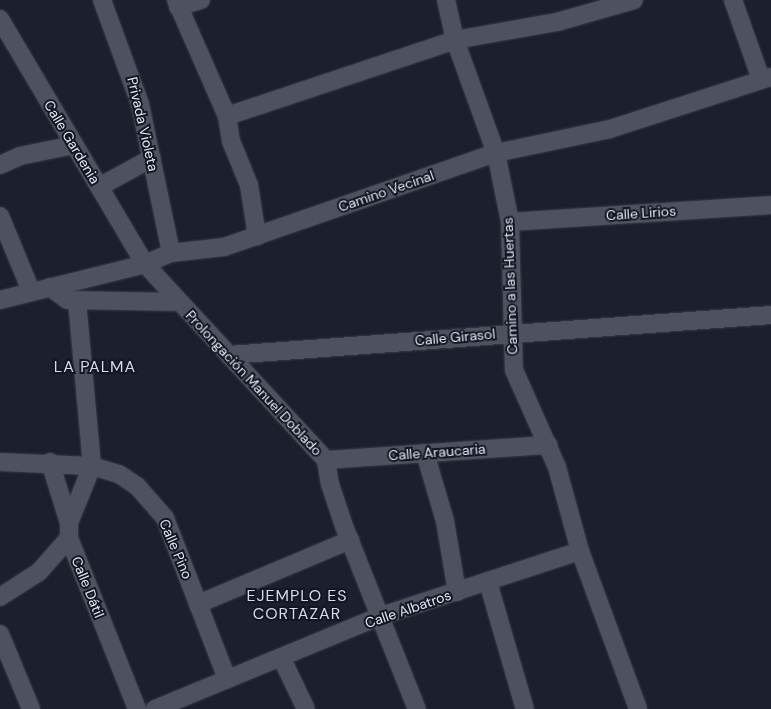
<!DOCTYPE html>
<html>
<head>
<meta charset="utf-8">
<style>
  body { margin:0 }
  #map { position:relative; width:771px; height:709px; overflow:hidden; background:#1c1f2d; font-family:"DM Sans",sans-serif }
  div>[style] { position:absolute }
  .roads { filter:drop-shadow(0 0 1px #383a45) drop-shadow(0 0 1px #383a45) }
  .street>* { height:18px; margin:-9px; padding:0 9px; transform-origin:9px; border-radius:9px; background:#4d5160 }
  span { translate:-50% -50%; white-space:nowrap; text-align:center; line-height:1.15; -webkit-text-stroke:4px #131623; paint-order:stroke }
  .street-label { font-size:14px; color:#e5e7f1 }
  .quarter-label { font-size:16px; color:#d5daec; letter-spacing:1px }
</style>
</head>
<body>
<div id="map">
  <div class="roads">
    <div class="street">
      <div style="left:102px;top:0;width:111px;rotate:69.9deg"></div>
      <div style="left:140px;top:104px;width:152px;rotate:78.2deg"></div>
      <div style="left:176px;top:0;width:127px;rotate:66.3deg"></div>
      <div style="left:227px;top:116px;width:25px;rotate:81deg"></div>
      <div style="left:231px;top:141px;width:48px;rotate:67.8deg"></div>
      <div style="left:249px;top:185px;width:52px;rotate:81.1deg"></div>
      <div style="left:446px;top:0;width:41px;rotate:77.3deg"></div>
      <div style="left:455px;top:40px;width:120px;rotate:70.1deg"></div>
      <div style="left:496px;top:153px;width:70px;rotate:78.5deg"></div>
      <div style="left:510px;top:222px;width:148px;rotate:88.5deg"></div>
      <div style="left:514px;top:370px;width:106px;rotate:66.1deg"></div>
      <div style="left:557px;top:467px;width:87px;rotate:74.7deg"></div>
      <div style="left:580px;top:551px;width:168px;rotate:69.8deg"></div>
      <div style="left:733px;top:0;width:84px;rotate:70.5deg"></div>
      <div style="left:178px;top:7px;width:24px;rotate:-17deg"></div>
      <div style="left:0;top:19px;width:285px;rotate:59.4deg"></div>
      <div style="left:145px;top:264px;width:267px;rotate:47.3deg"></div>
      <div style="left:326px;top:460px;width:24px;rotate:81deg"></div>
      <div style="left:330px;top:484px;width:44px;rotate:71.6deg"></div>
      <div style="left:344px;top:526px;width:197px;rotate:68.3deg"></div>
      <div style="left:227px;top:116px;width:240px;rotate:-18.4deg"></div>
      <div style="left:455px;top:40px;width:104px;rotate:-10deg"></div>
      <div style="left:557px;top:22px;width:80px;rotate:-15.9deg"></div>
      <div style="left:0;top:165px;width:22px;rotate:-24deg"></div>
      <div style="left:20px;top:156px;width:55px;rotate:-11.5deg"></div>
      <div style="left:99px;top:187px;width:60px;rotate:-28.7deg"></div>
      <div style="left:0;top:216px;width:81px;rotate:67.5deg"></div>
      <div style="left:510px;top:222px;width:262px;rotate:-3.7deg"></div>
      <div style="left:50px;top:287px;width:21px;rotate:37deg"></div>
      <div style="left:67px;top:300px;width:111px;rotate:1deg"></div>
      <div style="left:0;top:300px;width:149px;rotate:-13.9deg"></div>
      <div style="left:145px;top:264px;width:28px;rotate:-23deg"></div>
      <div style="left:171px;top:253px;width:53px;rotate:-6.5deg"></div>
      <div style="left:224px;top:247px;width:288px;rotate:-19.1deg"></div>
      <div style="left:496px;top:153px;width:116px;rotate:-11.9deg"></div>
      <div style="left:610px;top:129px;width:169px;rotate:-17.9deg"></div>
      <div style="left:229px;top:355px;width:543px;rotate:-4.22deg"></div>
      <div style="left:425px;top:453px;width:71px;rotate:73.6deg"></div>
      <div style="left:445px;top:521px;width:72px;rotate:80.4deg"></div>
      <div style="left:326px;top:460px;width:223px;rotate:-3.9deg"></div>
      <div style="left:0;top:462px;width:92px;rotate:2.5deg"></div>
      <div style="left:92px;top:466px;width:28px;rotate:17deg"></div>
      <div style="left:119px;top:474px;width:22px;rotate:34deg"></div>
      <div style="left:137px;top:486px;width:43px;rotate:48.8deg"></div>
      <div style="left:165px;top:518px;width:173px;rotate:68.9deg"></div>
      <div style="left:50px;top:462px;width:64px;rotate:72.7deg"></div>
      <div style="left:69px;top:523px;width:15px;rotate:90deg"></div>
      <div style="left:69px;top:538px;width:184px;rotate:68.3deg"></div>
      <div style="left:69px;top:523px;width:61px;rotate:-68deg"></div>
      <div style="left:92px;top:466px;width:166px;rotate:-95.2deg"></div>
      <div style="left:488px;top:582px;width:132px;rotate:73.8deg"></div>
      <div style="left:0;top:597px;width:46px;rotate:-32.7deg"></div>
      <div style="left:39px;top:572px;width:45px;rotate:-48.6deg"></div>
      <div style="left:198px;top:604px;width:165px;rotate:-22.8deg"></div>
      <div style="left:0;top:634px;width:81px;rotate:67.5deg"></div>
      <div style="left:282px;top:659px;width:55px;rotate:64.4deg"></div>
      <div style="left:155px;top:709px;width:244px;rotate:-22.4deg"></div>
      <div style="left:381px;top:616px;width:209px;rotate:-18.1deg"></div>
    </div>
  </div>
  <div class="street-label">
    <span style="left:143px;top:124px;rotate:77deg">Privada Violeta</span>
    <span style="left:72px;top:142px;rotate:59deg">Calle Gardenia</span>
    <span style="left:386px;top:191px;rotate:-19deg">Camino Vecinal</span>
    <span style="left:641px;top:213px;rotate:-4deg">Calle Lirios</span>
    <span style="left:510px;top:286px;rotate:-92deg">Camino a las Huertas</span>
    <span style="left:455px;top:337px;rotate:-5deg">Calle Girasol</span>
    <span style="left:254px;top:383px;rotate:47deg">Prolongación Manuel Doblado</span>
    <span style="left:437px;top:452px;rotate:-4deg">Calle Araucaria</span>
    <span style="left:176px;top:549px;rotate:67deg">Calle Pino</span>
    <span style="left:88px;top:587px;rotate:68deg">Calle Dátil</span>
    <span style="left:408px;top:609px;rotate:-19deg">Calle Albatros</span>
  </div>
  <div class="quarter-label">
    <span style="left:95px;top:367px">LA PALMA</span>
    <span style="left:297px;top:605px">EJEMPLO ES<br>CORTAZAR</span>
  </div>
</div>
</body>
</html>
